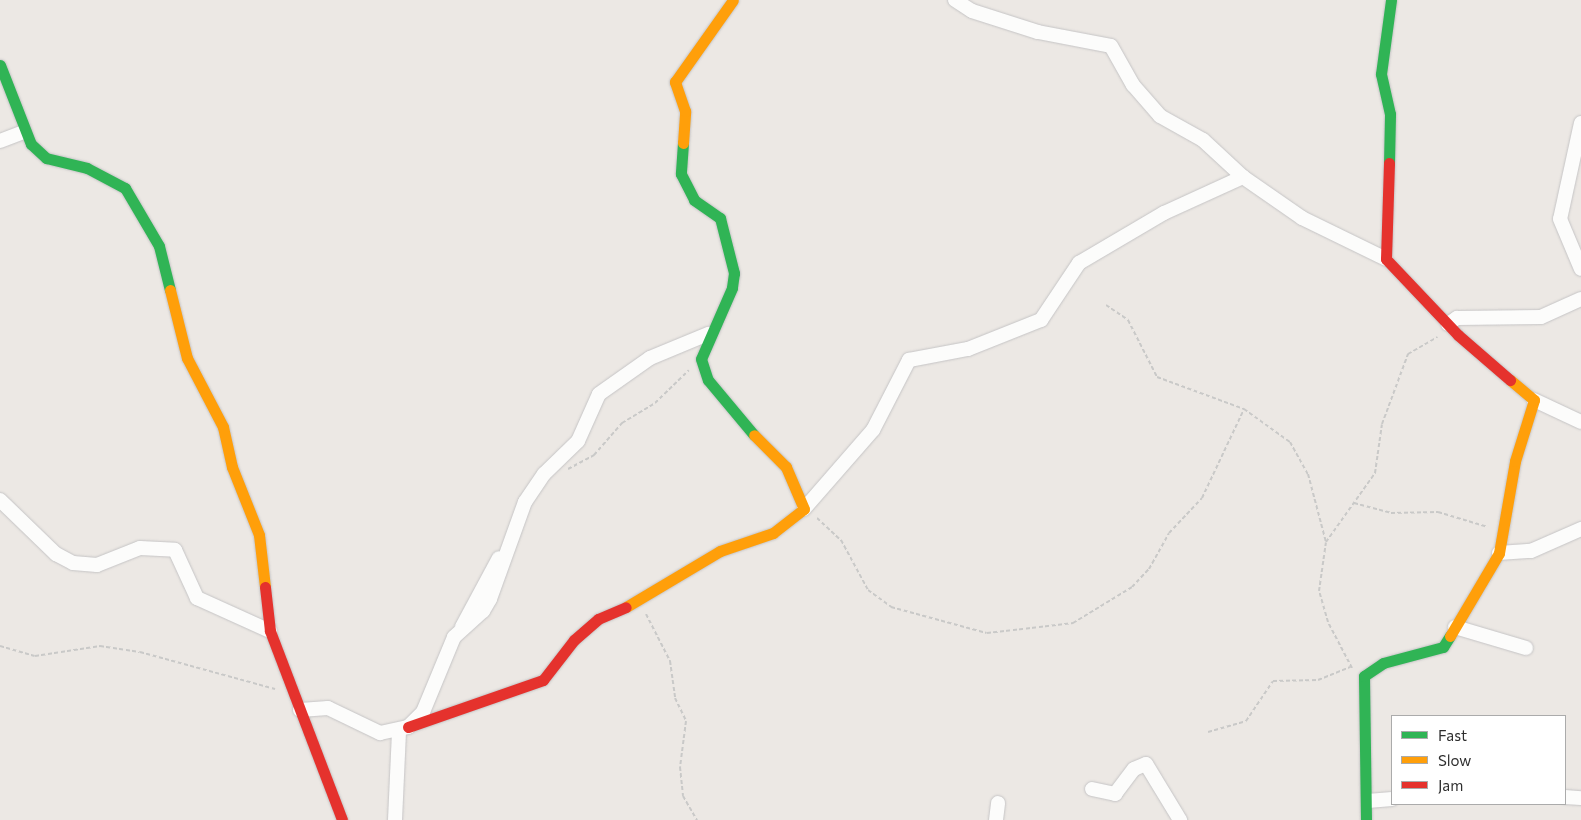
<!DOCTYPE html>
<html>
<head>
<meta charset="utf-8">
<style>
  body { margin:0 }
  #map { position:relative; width:1581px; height:820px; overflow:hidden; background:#ece8e4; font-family:Commissioner,sans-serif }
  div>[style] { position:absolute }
  .path>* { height:2px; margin-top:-1px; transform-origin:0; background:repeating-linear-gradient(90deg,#c9c9c8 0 4px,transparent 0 6.5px) }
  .roads { filter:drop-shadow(0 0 1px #c5c4c5) drop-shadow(0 0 1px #c5c4c5) }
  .street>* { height:14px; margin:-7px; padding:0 7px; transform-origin:7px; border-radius:7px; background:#fcfcfb }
  .fast>* { height:11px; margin:-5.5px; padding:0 5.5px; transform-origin:5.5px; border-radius:5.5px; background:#30b455 }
  .slow>* { height:11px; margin:-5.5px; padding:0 5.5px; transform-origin:5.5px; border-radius:5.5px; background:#ff9f0a }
  .jam>* { height:11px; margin:-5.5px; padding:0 5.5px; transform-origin:5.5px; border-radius:5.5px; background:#e5322d }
  span { translate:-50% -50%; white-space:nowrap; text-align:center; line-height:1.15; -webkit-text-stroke:4px #fff; paint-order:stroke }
  .legend { position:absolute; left:1391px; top:715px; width:175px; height:90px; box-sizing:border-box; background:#fff; border:1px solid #ababab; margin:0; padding:6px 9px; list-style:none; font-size:15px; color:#2e2e2e }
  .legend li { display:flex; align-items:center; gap:10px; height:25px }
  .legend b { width:25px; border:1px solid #ababab }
</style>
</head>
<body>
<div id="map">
  <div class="path">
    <div style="left:1106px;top:305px;width:27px;rotate:34deg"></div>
    <div style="left:1128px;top:320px;width:64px;rotate:63deg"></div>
    <div style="left:1157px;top:377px;width:93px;rotate:20.2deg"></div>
    <div style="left:1244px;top:409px;width:57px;rotate:35.7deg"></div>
    <div style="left:1290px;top:442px;width:37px;rotate:61deg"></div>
    <div style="left:1308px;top:474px;width:70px;rotate:75.2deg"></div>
    <div style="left:568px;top:469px;width:30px;rotate:-28deg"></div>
    <div style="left:594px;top:455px;width:43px;rotate:-48.8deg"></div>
    <div style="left:622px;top:423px;width:39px;rotate:-31deg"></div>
    <div style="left:655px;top:403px;width:47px;rotate:-44.1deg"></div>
    <div style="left:1354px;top:503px;width:38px;rotate:15deg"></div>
    <div style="left:1391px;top:513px;width:47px;rotate:-1.2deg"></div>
    <div style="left:1438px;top:512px;width:52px;rotate:16.7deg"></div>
    <div style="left:817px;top:518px;width:33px;rotate:43deg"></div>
    <div style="left:841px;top:540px;width:57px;rotate:61.6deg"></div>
    <div style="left:868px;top:590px;width:29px;rotate:36deg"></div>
    <div style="left:891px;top:607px;width:99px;rotate:15.2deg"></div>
    <div style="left:987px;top:633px;width:87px;rotate:-6.6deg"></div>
    <div style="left:1073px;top:623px;width:69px;rotate:-31.4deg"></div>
    <div style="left:1132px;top:587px;width:25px;rotate:-47deg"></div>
    <div style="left:1149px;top:569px;width:41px;rotate:-60.9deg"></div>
    <div style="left:1169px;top:533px;width:48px;rotate:-46.7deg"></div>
    <div style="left:1202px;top:498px;width:98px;rotate:-64.7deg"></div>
    <div style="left:646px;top:614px;width:53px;rotate:62.9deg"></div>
    <div style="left:670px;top:661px;width:37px;rotate:82deg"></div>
    <div style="left:675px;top:698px;width:25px;rotate:64deg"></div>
    <div style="left:686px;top:721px;width:46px;rotate:97.4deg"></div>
    <div style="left:680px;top:767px;width:29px;rotate:84deg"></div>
    <div style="left:683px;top:796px;width:28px;rotate:60deg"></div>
    <div style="left:0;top:646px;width:36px;rotate:16deg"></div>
    <div style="left:35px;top:656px;width:66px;rotate:-8.7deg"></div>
    <div style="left:100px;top:646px;width:40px;rotate:8.5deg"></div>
    <div style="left:140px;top:652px;width:140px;rotate:15.3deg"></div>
    <div style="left:1352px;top:668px;width:52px;rotate:-117.6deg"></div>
    <div style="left:1328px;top:622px;width:32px;rotate:-106deg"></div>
    <div style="left:1319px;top:591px;width:49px;rotate:-81.9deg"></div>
    <div style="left:1326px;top:542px;width:85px;rotate:-54.6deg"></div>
    <div style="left:1375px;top:473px;width:49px;rotate:-81.9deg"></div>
    <div style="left:1382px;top:424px;width:75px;rotate:-69.6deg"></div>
    <div style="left:1408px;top:354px;width:34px;rotate:-30deg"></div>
    <div style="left:1208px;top:732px;width:40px;rotate:-16deg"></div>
    <div style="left:1246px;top:721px;width:48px;rotate:-56deg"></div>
    <div style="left:1273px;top:681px;width:45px;rotate:-1.3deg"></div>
    <div style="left:1318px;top:680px;width:35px;rotate:-22deg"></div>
  </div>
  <div class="roads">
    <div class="street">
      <div style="left:955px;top:0;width:20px;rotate:33deg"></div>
      <div style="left:972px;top:11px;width:69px;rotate:17.7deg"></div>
      <div style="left:1038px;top:32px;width:74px;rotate:10.9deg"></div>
      <div style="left:1111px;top:46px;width:45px;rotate:60.6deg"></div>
      <div style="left:1133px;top:85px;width:41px;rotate:48.9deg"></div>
      <div style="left:1160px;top:116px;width:49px;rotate:29.2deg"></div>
      <div style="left:1203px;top:140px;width:54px;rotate:42.8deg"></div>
      <div style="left:1243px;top:177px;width:72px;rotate:34.8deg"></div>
      <div style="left:1302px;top:218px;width:93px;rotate:26deg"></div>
      <div style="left:1581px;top:123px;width:98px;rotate:102.3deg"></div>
      <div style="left:1560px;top:219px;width:54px;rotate:67.2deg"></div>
      <div style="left:0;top:141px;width:26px;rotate:-21deg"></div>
      <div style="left:1448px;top:324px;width:11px;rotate:-34deg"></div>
      <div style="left:1457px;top:318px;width:84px;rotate:-0.7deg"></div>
      <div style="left:1541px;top:317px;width:44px;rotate:-24.2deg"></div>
      <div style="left:1534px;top:400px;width:52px;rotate:25.1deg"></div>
      <div style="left:0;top:500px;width:78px;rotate:44deg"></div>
      <div style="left:56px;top:554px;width:19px;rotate:28deg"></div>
      <div style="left:73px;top:563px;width:24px;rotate:5deg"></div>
      <div style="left:97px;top:565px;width:46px;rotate:-21.6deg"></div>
      <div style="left:140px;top:548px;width:35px;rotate:3deg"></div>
      <div style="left:175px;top:550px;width:53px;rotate:65.4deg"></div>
      <div style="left:197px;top:598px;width:80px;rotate:24.3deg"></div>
      <div style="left:804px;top:509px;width:105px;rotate:-48.9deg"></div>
      <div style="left:873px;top:430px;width:79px;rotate:-62.8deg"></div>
      <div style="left:909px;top:360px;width:60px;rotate:-10.6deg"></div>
      <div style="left:968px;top:349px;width:79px;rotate:-21.7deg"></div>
      <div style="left:1041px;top:320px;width:69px;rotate:-56.3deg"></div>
      <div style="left:1079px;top:263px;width:99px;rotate:-30.5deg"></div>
      <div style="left:1164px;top:213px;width:87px;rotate:-24.5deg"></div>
      <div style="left:1499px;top:553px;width:32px;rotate:-4deg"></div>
      <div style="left:1531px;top:551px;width:55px;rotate:-23.7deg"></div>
      <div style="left:462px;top:627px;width:78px;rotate:-61.8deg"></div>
      <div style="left:1455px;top:627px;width:74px;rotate:16.5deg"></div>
      <div style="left:300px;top:710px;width:28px;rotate:-4deg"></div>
      <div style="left:328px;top:708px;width:58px;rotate:25.7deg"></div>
      <div style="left:380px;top:733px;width:29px;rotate:-12deg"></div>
      <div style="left:408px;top:727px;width:21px;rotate:-45deg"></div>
      <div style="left:423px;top:712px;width:81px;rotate:-67.5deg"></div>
      <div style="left:454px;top:637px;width:39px;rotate:-42deg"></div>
      <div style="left:483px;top:611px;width:14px;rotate:-60deg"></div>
      <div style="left:490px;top:599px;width:103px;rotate:-70.2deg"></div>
      <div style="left:525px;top:502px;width:34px;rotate:-56deg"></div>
      <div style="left:544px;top:474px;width:47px;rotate:-44.1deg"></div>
      <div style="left:578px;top:441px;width:51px;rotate:-65.9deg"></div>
      <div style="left:599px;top:394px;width:62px;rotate:-35.2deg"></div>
      <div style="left:650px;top:358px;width:63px;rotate:-22.5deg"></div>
      <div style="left:1092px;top:789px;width:24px;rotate:12deg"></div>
      <div style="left:1115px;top:794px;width:31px;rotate:-53deg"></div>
      <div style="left:1134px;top:769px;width:13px;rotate:-23deg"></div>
      <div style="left:1146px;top:764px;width:66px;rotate:58.7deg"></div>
      <div style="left:1565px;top:797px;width:16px;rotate:4deg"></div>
      <div style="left:1368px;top:801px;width:24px;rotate:-5deg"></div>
      <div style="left:395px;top:820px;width:88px;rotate:-87.4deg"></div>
      <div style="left:996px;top:820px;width:17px;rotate:-83deg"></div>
    </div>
    <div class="fast">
      <div style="left:0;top:65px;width:85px;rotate:68.6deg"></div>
      <div style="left:31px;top:144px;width:21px;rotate:43deg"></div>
      <div style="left:46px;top:158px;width:42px;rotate:13.7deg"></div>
      <div style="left:87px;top:168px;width:43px;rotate:27.8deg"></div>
      <div style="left:125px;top:188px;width:67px;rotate:59.6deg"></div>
      <div style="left:159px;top:246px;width:45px;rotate:76deg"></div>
      <div style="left:683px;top:143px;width:31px;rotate:94deg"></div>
      <div style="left:681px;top:174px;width:29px;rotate:63deg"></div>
      <div style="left:694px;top:200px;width:32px;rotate:35deg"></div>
      <div style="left:720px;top:218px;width:57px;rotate:75.7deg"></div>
      <div style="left:734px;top:273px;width:15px;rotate:98deg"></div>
      <div style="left:732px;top:288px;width:77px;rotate:113.6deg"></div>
      <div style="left:701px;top:359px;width:22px;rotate:72deg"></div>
      <div style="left:708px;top:380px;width:72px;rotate:50.1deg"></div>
      <div style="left:1389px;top:163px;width:49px;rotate:-88.8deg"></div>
      <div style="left:1390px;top:114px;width:41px;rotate:-102.7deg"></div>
      <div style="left:1381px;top:74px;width:75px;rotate:-82.3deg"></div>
      <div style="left:1366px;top:820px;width:144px;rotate:-90.8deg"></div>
      <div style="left:1364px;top:676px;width:23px;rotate:-34deg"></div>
      <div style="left:1383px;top:663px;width:62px;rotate:-14.9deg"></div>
      <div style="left:1443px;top:647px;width:13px;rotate:-58deg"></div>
    </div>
    <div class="slow">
      <div style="left:683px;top:143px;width:32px;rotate:-86deg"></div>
      <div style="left:685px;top:111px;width:31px;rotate:-109deg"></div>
      <div style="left:675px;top:82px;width:100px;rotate:-54.7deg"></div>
      <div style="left:170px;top:290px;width:70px;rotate:76deg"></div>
      <div style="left:187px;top:358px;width:78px;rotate:62.4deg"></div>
      <div style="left:223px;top:427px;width:41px;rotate:77.3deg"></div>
      <div style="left:232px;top:467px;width:73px;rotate:68.3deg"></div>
      <div style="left:259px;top:535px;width:52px;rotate:83.4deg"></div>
      <div style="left:626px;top:607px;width:109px;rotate:-30.8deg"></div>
      <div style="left:720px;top:551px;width:56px;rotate:-18.8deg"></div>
      <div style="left:773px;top:533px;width:39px;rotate:-38deg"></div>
      <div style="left:804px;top:509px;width:46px;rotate:-113.2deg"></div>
      <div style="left:786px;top:467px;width:45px;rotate:-135deg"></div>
      <div style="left:1450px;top:636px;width:96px;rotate:-59.4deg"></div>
      <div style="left:1499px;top:553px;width:93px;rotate:-80.1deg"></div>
      <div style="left:1515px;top:461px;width:64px;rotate:-72.7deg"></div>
      <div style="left:1534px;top:400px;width:31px;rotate:-140deg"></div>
    </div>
    <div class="jam">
      <div style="left:1389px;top:163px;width:96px;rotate:91.8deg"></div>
      <div style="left:1386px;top:259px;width:105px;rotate:46.5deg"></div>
      <div style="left:1458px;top:335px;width:69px;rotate:40.9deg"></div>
      <div style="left:265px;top:587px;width:44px;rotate:83.5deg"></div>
      <div style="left:270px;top:631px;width:202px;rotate:69.1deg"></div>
      <div style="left:408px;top:727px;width:143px;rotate:-19.2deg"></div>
      <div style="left:543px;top:680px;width:51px;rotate:-52.2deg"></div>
      <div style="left:574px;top:640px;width:32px;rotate:-41deg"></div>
      <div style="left:598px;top:619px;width:30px;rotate:-23deg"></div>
    </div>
  </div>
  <ul class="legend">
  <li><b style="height:6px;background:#30b455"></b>Fast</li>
  <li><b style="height:6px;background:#ff9f0a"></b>Slow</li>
  <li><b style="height:6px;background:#e5322d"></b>Jam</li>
  </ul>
</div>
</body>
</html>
